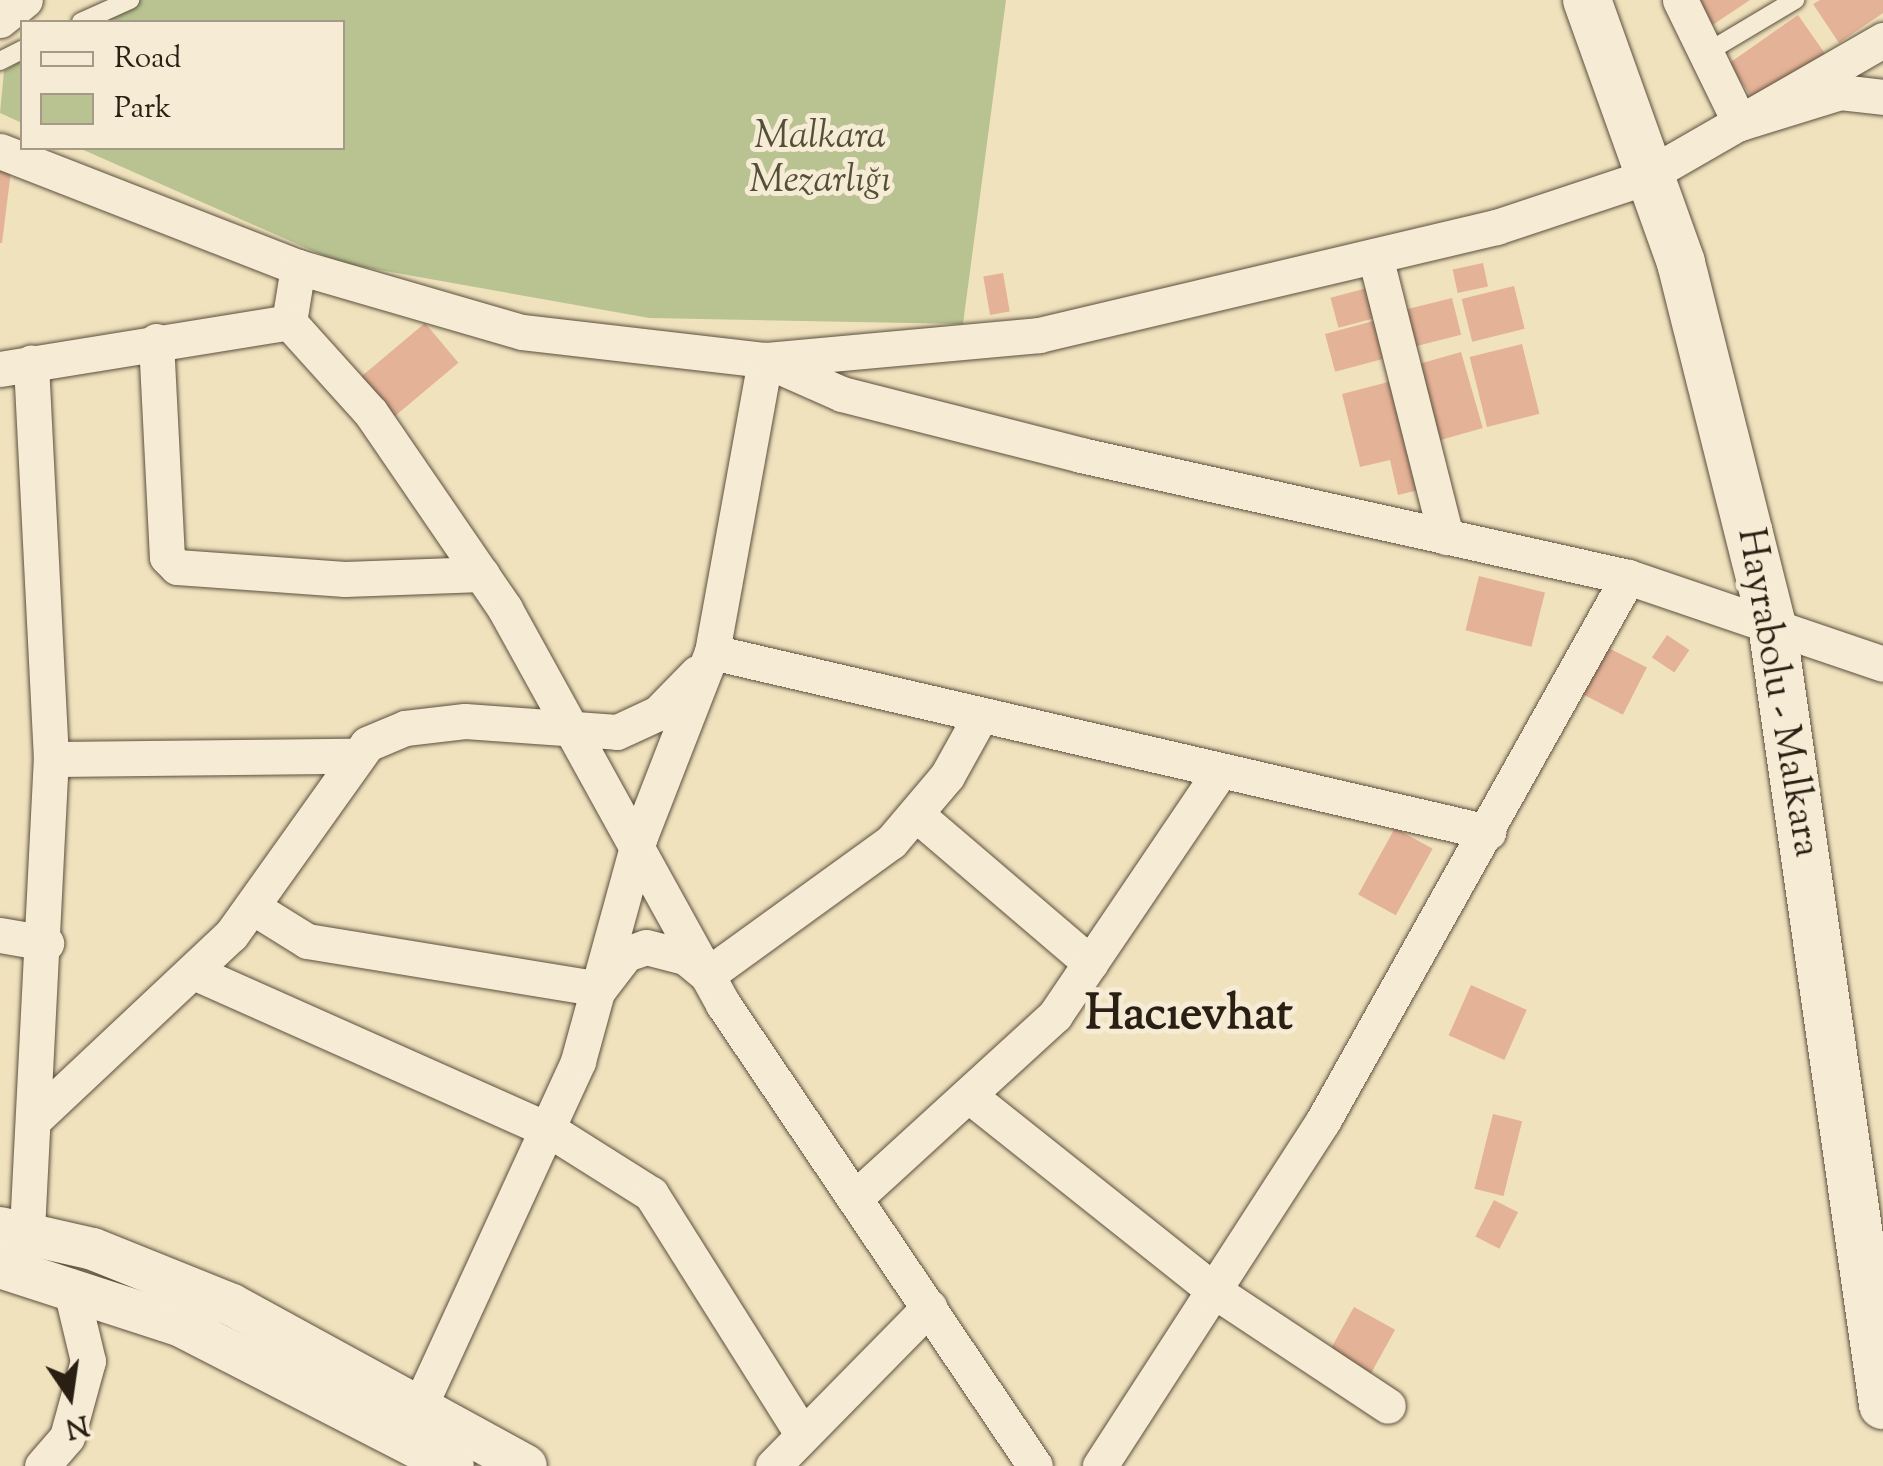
<!DOCTYPE html>
<html>
<head>
<meta charset="utf-8">
<style>
  body { margin:0 }
  #map { position:relative; width:1883px; height:1466px; overflow:hidden; background:#f1e2be; font-family:"Sorts Mill Goudy",serif }
  div>[style] { position:absolute }
  .green>* { inset:0; background:#b9c392 }
  .building>* { inset:0; background:#e4b297; transform-origin:0 0 }
  .roads { filter:drop-shadow(0 0 2px #5b503d) drop-shadow(0 0 2px #5b503d) }
  .service>* { height:18px; margin:-9px; padding:0 9px; transform-origin:9px; border-radius:9px; background:#f6ecd5 }
  .minor>* { height:35px; margin:-17.5px; padding:0 17.5px; transform-origin:17.5px; border-radius:17.5px; background:#f6ecd5 }
  .tertiary>* { height:42px; margin:-21px; padding:0 21px; transform-origin:21px; border-radius:21px; background:#f6ecd5 }
  .secondary>* { height:48px; margin:-24px; padding:0 24px; transform-origin:24px; border-radius:24px; background:#f6ecd5 }
  span { translate:-50% -50%; white-space:nowrap; text-align:center; line-height:1.15; -webkit-text-stroke:10px #f6ecd5; paint-order:stroke }
  .park-label { font-size:38px; color:#545038; font-style:italic }
  .street-label { font-size:38px; color:#291f12 }
  .district-label { font-size:48px; color:#291f12; font-weight:700 }
  .legend { position:absolute; left:20px; top:20px; width:325px; height:130px; box-sizing:border-box; background:#f6ecd5; border:2px solid #a49a87; margin:0; padding:12px 18px; list-style:none; font-size:30px; color:#291f12 }
  .legend li { display:flex; align-items:center; gap:20px; height:50px }
  .legend b { width:50px; border:2px solid #a49a87 }
  .north { position:absolute; left:20px; top:1346px; width:100px; height:100px; -webkit-text-stroke:8px #f6ecd5; paint-order:stroke; rotate:167deg; font-size:28px; font-weight:700; line-height:40px; text-align:center; color:#291f12 }
  .north::after { content:''; display:block; margin:auto; width:35px; height:45px; background:#291f12; clip-path:polygon(50% 0,100% 100%,50% 72%,0 100%) }
</style>
</head>
<body>
<div id="map">
  <div class="green">
    <div style="clip-path:polygon(125px 0,1006px 0,963px 324px,649px 318px,340px 263px,79px 148px,342px 148px,342px 22px,87px 22px)"></div>
    <div style="clip-path:polygon(22px 60px,22px 123px,0 113px,4px 71px)"></div>
  </div>
  <div class="building">
    <div style="clip-path:polygon(1690px 0,1750px 0,1708px 28px)"></div>
    <div style="clip-path:polygon(1820px 0,1883px 0,1883px 13px,1839px 43px,1813px 4px)"></div>
    <div style="left:1798px;top:15px;width:47px;height:85px;rotate:55deg"></div>
    <div style="clip-path:polygon(0 161px,12px 163px,2px 243px,0 243px)"></div>
    <div style="left:1483px;top:263px;width:24px;height:31px;rotate:78deg"></div>
    <div style="left:1003px;top:273px;width:39px;height:20px;rotate:80deg"></div>
    <div style="left:1514px;top:286px;width:44px;height:54px;rotate:76deg"></div>
    <div style="left:1371px;top:287px;width:31px;height:42px;rotate:75deg"></div>
    <div style="left:1452px;top:298px;width:38px;height:57px;rotate:76deg"></div>
    <div style="left:1381px;top:319px;width:39px;height:58px;rotate:75deg"></div>
    <div style="left:425px;top:323px;width:52px;height:92px;rotate:50deg"></div>
    <div style="left:1522px;top:344px;width:72px;height:54px;rotate:76deg"></div>
    <div style="left:1461px;top:352px;width:79px;height:53px;rotate:74deg"></div>
    <div style="clip-path:polygon(1396px 380px,1423px 489px,1398px 495px,1390px 460px,1360px 467px,1342px 394px)"></div>
    <div style="left:1479px;top:576px;width:68px;height:56px;rotate:14deg"></div>
    <div style="left:1667px;top:635px;width:27px;height:27px;rotate:34deg"></div>
    <div style="left:1597px;top:642px;width:56px;height:53px;rotate:27deg"></div>
    <div style="left:1395px;top:828px;width:43px;height:76px;rotate:29deg"></div>
    <div style="left:1471px;top:985px;width:61px;height:55px;rotate:24deg"></div>
    <div style="left:1493px;top:1114px;width:30px;height:77px;rotate:14deg"></div>
    <div style="left:1494px;top:1200px;width:27px;height:41px;rotate:27deg"></div>
    <div style="left:1354px;top:1307px;width:47px;height:57px;rotate:29deg"></div>
  </div>
  <div class="roads">
    <div class="service">
      <div style="left:81px;top:22px;width:54px;rotate:-24.2deg"></div>
      <div style="left:1706px;top:53px;width:104px;rotate:-30.8deg"></div>
      <div style="left:0;top:61px;width:25px;rotate:-27deg"></div>
    </div>
    <div class="minor">
      <div style="left:1680px;top:0;width:137px;rotate:64deg"></div>
      <div style="left:1740px;top:123px;width:105px;rotate:-17.2deg"></div>
      <div style="left:1840px;top:92px;width:43px;rotate:6.6deg"></div>
      <div style="left:0;top:20px;width:32px;rotate:-39deg"></div>
      <div style="left:0;top:151px;width:320px;rotate:21.3deg"></div>
      <div style="left:1375px;top:256px;width:290px;rotate:75.8deg"></div>
      <div style="left:289px;top:322px;width:56px;rotate:-80.7deg"></div>
      <div style="left:298px;top:267px;width:233px;rotate:16.2deg"></div>
      <div style="left:522px;top:332px;width:245px;rotate:6.6deg"></div>
      <div style="left:765px;top:360px;width:84px;rotate:23.8deg"></div>
      <div style="left:842px;top:394px;width:247px;rotate:14.3deg"></div>
      <div style="left:1081px;top:455px;width:560px;rotate:12.57deg"></div>
      <div style="left:1628px;top:577px;width:624px;rotate:119.28deg"></div>
      <div style="left:1323px;top:1121px;width:411px;rotate:122.9deg"></div>
      <div style="left:289px;top:322px;width:122px;rotate:48deg"></div>
      <div style="left:371px;top:413px;width:237px;rotate:55.6deg"></div>
      <div style="left:505px;top:609px;width:451px;rotate:61.1deg"></div>
      <div style="left:723px;top:1004px;width:557px;rotate:55.97deg"></div>
      <div style="left:156px;top:341px;width:216px;rotate:87.1deg"></div>
      <div style="left:167px;top:557px;width:14px;rotate:45deg"></div>
      <div style="left:177px;top:567px;width:168px;rotate:4.1deg"></div>
      <div style="left:345px;top:579px;width:137px;rotate:-2.1deg"></div>
      <div style="left:0;top:369px;width:293px;rotate:-9.2deg"></div>
      <div style="left:1628px;top:577px;width:269px;rotate:18.8deg"></div>
      <div style="left:712px;top:652px;width:797px;rotate:13.06deg"></div>
      <div style="left:51px;top:759px;width:305px;rotate:-0.6deg"></div>
      <div style="left:917px;top:815px;width:228px;rotate:40.5deg"></div>
      <div style="left:254px;top:908px;width:62px;rotate:31.9deg"></div>
      <div style="left:307px;top:941px;width:296px;rotate:9.3deg"></div>
      <div style="left:599px;top:989px;width:44px;rotate:-52.4deg"></div>
      <div style="left:626px;top:954px;width:21px;rotate:-19deg"></div>
      <div style="left:646px;top:947px;width:40px;rotate:14.4deg"></div>
      <div style="left:685px;top:957px;width:28px;rotate:39deg"></div>
      <div style="left:707px;top:975px;width:227px;rotate:-35.9deg"></div>
      <div style="left:891px;top:842px;width:87px;rotate:-49.7deg"></div>
      <div style="left:947px;top:776px;width:70px;rotate:-60.9deg"></div>
      <div style="left:0;top:935px;width:47px;rotate:9.9deg"></div>
      <div style="left:196px;top:973px;width:389px;rotate:24deg"></div>
      <div style="left:551px;top:1131px;width:118px;rotate:32.2deg"></div>
      <div style="left:651px;top:1194px;width:280px;rotate:57.8deg"></div>
      <div style="left:972px;top:1098px;width:312px;rotate:38.5deg"></div>
      <div style="left:1216px;top:1292px;width:206px;rotate:33.5deg"></div>
      <div style="left:38px;top:1116px;width:265px;rotate:-43.2deg"></div>
      <div style="left:231px;top:935px;width:234px;rotate:-54.5deg"></div>
      <div style="left:367px;top:744px;width:41px;rotate:-22.8deg"></div>
      <div style="left:405px;top:728px;width:60px;rotate:-6.7deg"></div>
      <div style="left:465px;top:721px;width:152px;rotate:4.1deg"></div>
      <div style="left:617px;top:732px;width:45px;rotate:-24.9deg"></div>
      <div style="left:658px;top:713px;width:56px;rotate:-45.7deg"></div>
      <div style="left:856px;top:1197px;width:270px;rotate:-42.4deg"></div>
      <div style="left:1055px;top:1015px;width:295px;rotate:-55.9deg"></div>
      <div style="left:27px;top:1230px;width:472px;rotate:-87.1deg"></div>
      <div style="left:51px;top:759px;width:397px;rotate:-92.9deg"></div>
      <div style="left:421px;top:1403px;width:376px;rotate:-65.3deg"></div>
      <div style="left:578px;top:1061px;width:230px;rotate:-74.6deg"></div>
      <div style="left:639px;top:839px;width:201px;rotate:-68.7deg"></div>
      <div style="left:712px;top:652px;width:297px;rotate:-79.7deg"></div>
      <div style="left:765px;top:360px;width:275px;rotate:-5.2deg"></div>
      <div style="left:1039px;top:335px;width:470px;rotate:-13.3deg"></div>
      <div style="left:1496px;top:227px;width:155px;rotate:-18.4deg"></div>
      <div style="left:1643px;top:178px;width:277px;rotate:-29.9deg"></div>
      <div style="left:42px;top:1466px;width:38px;rotate:-49deg"></div>
      <div style="left:67px;top:1437px;width:79px;rotate:-74.6deg"></div>
      <div style="left:88px;top:1361px;width:77px;rotate:-103.5deg"></div>
      <div style="left:773px;top:1466px;width:223px;rotate:-45.5deg"></div>
    </div>
    <div class="tertiary">
      <div style="left:0;top:1228px;width:95px;rotate:12.7deg"></div>
      <div style="left:93px;top:1249px;width:150px;rotate:21.9deg"></div>
      <div style="left:232px;top:1305px;width:335px;rotate:28.7deg"></div>
      <div style="left:0;top:1267px;width:188px;rotate:18deg"></div>
      <div style="left:179px;top:1325px;width:308px;rotate:27.2deg"></div>
    </div>
    <div class="secondary">
      <div style="left:1587px;top:0;width:279px;rotate:70.3deg"></div>
      <div style="left:1681px;top:263px;width:373px;rotate:75.9deg"></div>
      <div style="left:1772px;top:625px;width:788px;rotate:81.9deg"></div>
    </div>
  </div>
  <div class="park-label">
    <span style="left:820px;top:161px">Malkara<br>Mezarlığı</span>
  </div>
  <div class="street-label">
    <span style="left:1776px;top:693px;rotate:80deg">Hayrabolu - Malkara</span>
  </div>
  <div class="district-label">
    <span style="left:1189px;top:1017px">Hacıevhat</span>
  </div>
  <ul class="legend">
  <li><b style="height:12px;background:#f6ecd5"></b>Road</li>
  <li><b style="height:28px;background:#b9c392"></b>Park</li>
  </ul>
  <div class="north">N</div>
</div>
</body>
</html>
